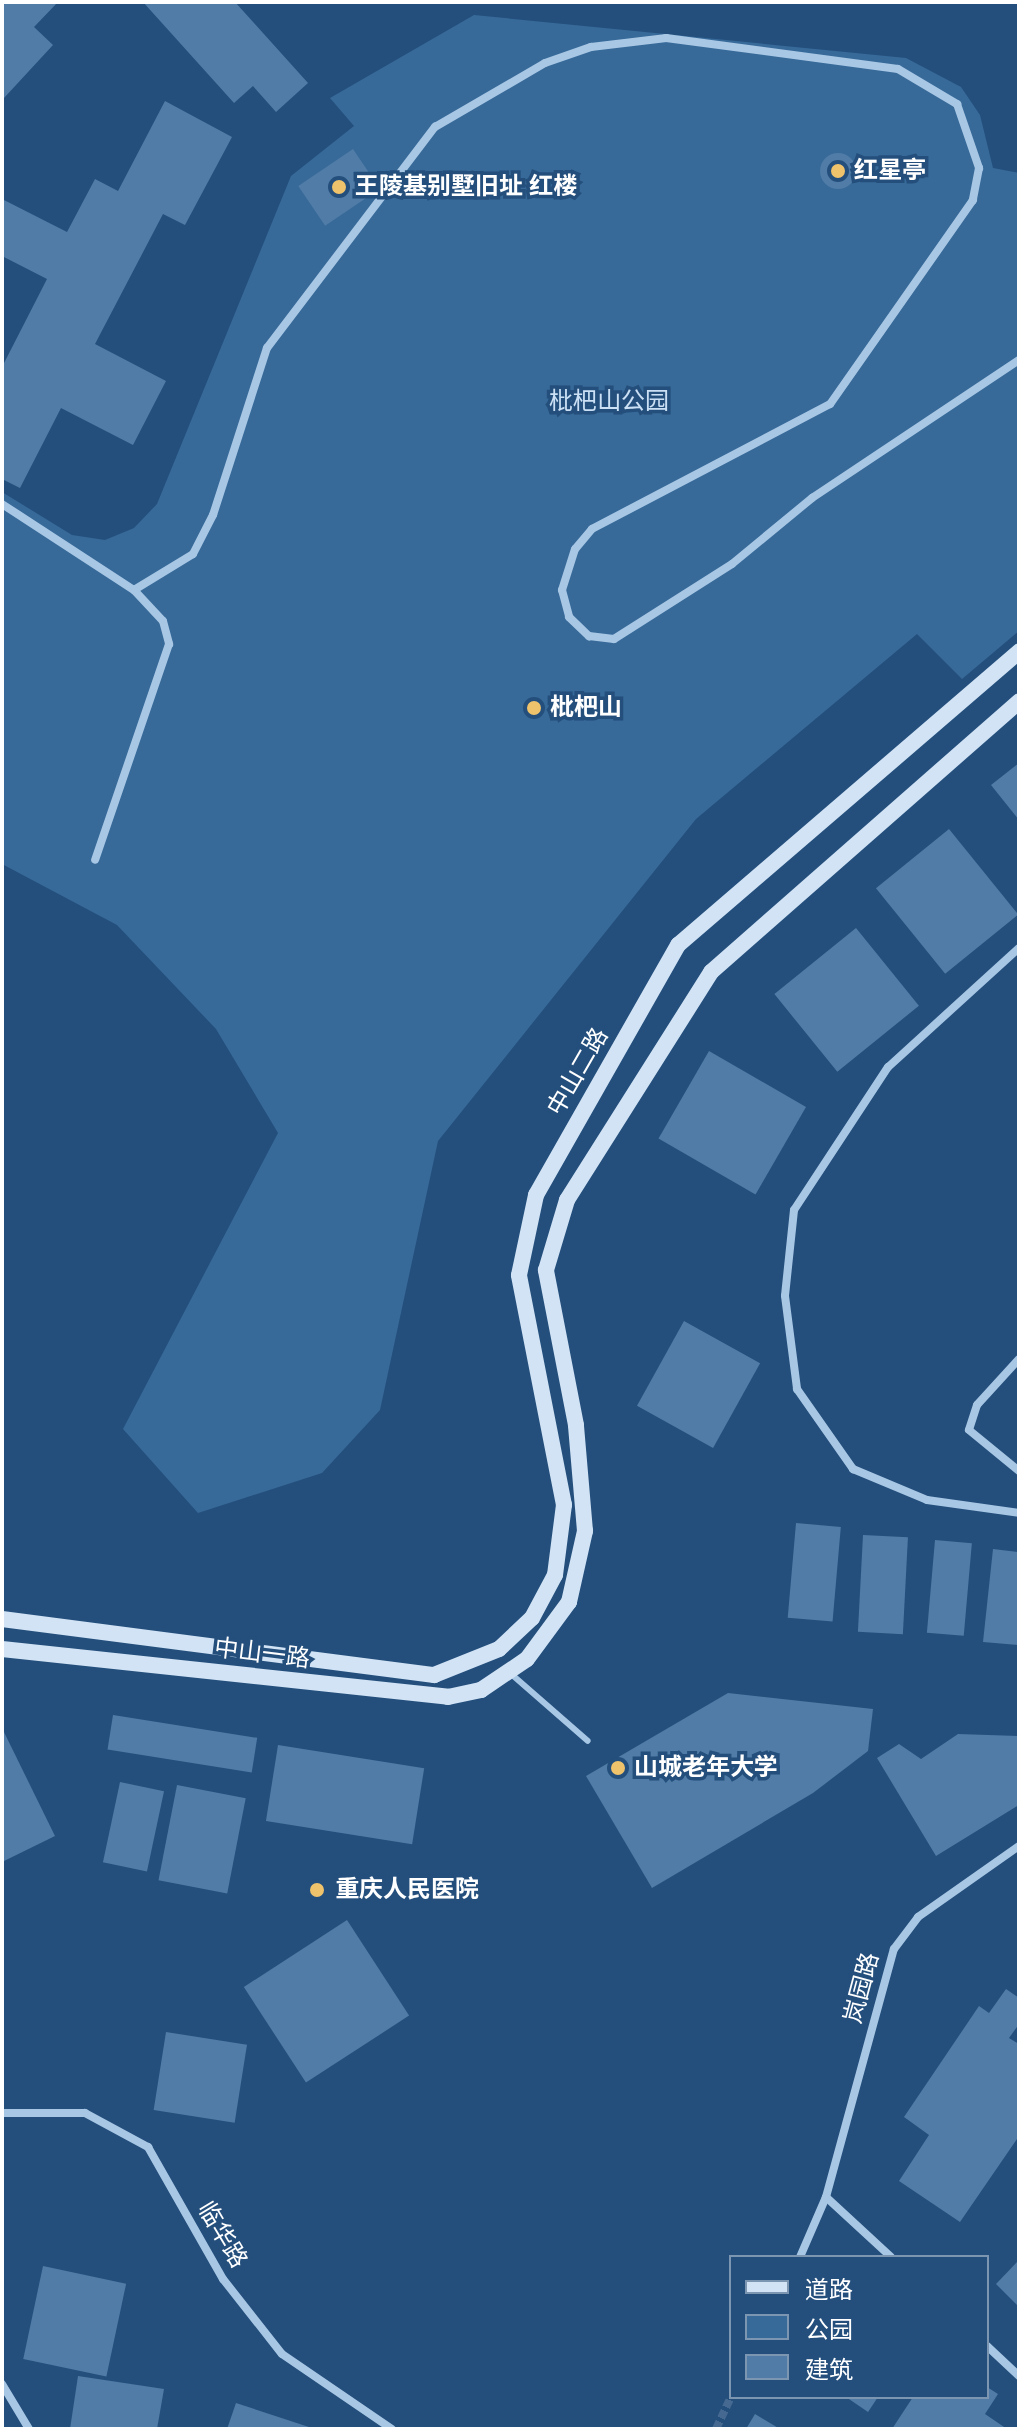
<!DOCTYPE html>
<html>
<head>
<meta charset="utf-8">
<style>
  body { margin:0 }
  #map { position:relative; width:1021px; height:2431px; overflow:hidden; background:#244f7c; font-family:"Varela Round","Noto Sans SC",sans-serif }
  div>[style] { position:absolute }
  .green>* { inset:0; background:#376a99 }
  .building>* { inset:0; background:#507ca7; transform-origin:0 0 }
  .round { border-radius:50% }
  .street-tunnel>* { height:8px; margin-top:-4px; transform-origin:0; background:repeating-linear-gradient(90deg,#456990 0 8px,transparent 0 12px) }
  .lane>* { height:6px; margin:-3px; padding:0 3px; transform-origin:3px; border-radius:3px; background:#a8c7e5 }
  .street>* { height:8px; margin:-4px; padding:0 4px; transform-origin:4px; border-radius:4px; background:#a8c7e5 }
  .secondary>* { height:16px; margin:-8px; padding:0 8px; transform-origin:8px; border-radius:8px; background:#d1e3f5 }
  .dots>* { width:22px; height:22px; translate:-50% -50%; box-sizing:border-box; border:4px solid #244f7c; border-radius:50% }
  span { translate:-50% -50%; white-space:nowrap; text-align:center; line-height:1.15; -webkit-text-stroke:7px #244f7c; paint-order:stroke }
  .poi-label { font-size:24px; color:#fff; font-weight:700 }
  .left { translate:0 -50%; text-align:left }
  .park-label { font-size:24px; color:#cbe0f4 }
  .street-label { font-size:24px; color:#fff }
  .frame { position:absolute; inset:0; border:4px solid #fff; pointer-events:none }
  .legend { position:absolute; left:729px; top:2255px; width:260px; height:144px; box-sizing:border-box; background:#244f7c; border:2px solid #7c95b0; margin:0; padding:10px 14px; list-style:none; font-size:24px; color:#fff }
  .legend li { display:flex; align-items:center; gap:16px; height:40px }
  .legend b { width:40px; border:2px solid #7c95b0 }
</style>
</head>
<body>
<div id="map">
  <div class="green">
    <div style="clip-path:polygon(474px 15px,906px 58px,961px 87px,980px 115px,993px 168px,1019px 173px,1019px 631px,962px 679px,917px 634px,696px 819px,438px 1141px,380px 1410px,322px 1473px,198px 1513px,123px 1429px,278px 1133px,216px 1029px,117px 925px,2px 864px,2px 492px,72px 535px,105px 540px,134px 528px,157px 504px,291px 176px,354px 126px,330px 98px)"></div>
  </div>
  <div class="building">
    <div style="clip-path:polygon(2px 2px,58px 2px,34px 27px,53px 45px,4px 98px)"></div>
    <div style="clip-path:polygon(143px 2px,235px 2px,308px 83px,276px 112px,253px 86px,234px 103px)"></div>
    <div style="clip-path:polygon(165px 101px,232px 137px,185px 225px,163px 214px,95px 344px,166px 381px,133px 445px,61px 408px,20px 488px,2px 479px,2px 367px,47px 279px,2px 256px,2px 199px,67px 232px,95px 179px,118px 191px)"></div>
    <div style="left:353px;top:149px;width:48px;height:66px;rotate:56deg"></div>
    <div class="round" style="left:820px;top:153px;width:36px;height:36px"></div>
    <div style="clip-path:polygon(1019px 763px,1019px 820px,991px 785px)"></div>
    <div style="left:949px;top:829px;width:110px;height:94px;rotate:51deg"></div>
    <div style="left:856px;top:928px;width:100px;height:105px;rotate:51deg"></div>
    <div style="left:709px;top:1051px;width:112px;height:101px;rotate:30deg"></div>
    <div style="left:684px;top:1321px;width:87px;height:97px;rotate:29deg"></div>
    <div style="left:796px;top:1523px;width:45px;height:95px;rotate:5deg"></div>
    <div style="left:863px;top:1535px;width:45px;height:97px;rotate:3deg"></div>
    <div style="left:935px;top:1540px;width:37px;height:93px;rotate:5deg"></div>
    <div style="clip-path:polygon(993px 1549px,1019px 1552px,1019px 1645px,983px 1642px)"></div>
    <div style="clip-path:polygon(728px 1693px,873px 1709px,868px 1751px,813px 1793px,652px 1888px,586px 1776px)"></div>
    <div style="left:113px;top:1715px;width:146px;height:35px;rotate:9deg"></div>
    <div style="clip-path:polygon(2px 1728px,55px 1836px,2px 1862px)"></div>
    <div style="clip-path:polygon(958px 1734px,1019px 1736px,1019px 1805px,936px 1856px,877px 1758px,899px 1744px,921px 1759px)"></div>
    <div style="left:278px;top:1745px;width:148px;height:77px;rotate:9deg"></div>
    <div style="left:120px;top:1782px;width:45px;height:82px;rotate:12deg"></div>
    <div style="left:177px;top:1785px;width:70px;height:97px;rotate:11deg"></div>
    <div style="left:347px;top:1920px;width:114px;height:123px;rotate:57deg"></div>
    <div style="clip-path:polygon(1006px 1989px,1019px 1998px,1019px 2024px,1009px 2038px,1019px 2044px,1019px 2136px,960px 2222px,899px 2181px,929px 2135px,904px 2117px,979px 2006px,989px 2013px)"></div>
    <div style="left:166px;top:2032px;width:82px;height:79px;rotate:9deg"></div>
    <div style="clip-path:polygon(1019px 2260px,1019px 2307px,996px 2284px)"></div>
    <div style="left:43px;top:2266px;width:85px;height:95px;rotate:12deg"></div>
    <div style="clip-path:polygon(78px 2376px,164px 2389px,157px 2429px,70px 2429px)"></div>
    <div style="clip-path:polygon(987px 2387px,998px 2394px,985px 2414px,1007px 2429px,892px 2429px,913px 2397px,987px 2397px)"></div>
    <div style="clip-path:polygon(846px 2397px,878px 2397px,868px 2412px)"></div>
    <div style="clip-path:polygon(236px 2403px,312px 2428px,312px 2429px,227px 2429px)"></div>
    <div style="clip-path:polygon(755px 2414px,780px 2429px,746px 2429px)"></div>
  </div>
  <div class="street-tunnel">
    <div style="left:716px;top:2429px;width:35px;rotate:-65deg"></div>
  </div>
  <div class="lane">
    <div style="left:510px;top:1673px;width:103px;rotate:41.1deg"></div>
  </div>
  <div class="street">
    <div style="left:2px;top:504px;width:158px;rotate:33.1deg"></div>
    <div style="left:134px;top:590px;width:42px;rotate:46.9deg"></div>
    <div style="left:163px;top:621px;width:24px;rotate:75deg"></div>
    <div style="left:169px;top:644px;width:228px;rotate:108.9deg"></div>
    <div style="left:134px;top:590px;width:69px;rotate:-31.4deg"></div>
    <div style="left:193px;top:554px;width:44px;rotate:-62.9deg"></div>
    <div style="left:213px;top:515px;width:176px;rotate:-72.1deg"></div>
    <div style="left:267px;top:348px;width:278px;rotate:-52.8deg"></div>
    <div style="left:435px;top:127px;width:127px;rotate:-30.2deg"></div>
    <div style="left:545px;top:63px;width:49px;rotate:-19.2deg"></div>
    <div style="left:591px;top:47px;width:76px;rotate:-6.8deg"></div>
    <div style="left:666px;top:38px;width:234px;rotate:7.6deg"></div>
    <div style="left:898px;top:69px;width:69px;rotate:30.7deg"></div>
    <div style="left:957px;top:104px;width:68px;rotate:71deg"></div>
    <div style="left:979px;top:168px;width:33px;rotate:101deg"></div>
    <div style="left:973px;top:200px;width:249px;rotate:125deg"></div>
    <div style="left:830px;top:404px;width:269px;rotate:152.3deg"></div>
    <div style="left:592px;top:529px;width:26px;rotate:130deg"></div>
    <div style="left:575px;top:549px;width:43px;rotate:107.6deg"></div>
    <div style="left:562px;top:590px;width:28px;rotate:75deg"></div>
    <div style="left:569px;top:617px;width:28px;rotate:44deg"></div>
    <div style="left:589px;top:636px;width:25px;rotate:7deg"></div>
    <div style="left:614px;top:639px;width:140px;rotate:-32.4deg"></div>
    <div style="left:732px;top:564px;width:104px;rotate:-39.5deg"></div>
    <div style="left:812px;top:498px;width:249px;rotate:-33.7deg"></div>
    <div style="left:1019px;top:948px;width:177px;rotate:137.7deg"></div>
    <div style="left:888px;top:1067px;width:171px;rotate:123.3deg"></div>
    <div style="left:794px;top:1210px;width:86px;rotate:96deg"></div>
    <div style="left:785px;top:1296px;width:94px;rotate:82.6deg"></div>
    <div style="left:797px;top:1389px;width:98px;rotate:55deg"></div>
    <div style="left:853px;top:1469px;width:80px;rotate:22.7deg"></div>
    <div style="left:927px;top:1500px;width:93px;rotate:8deg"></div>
    <div style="left:1019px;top:1359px;width:62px;rotate:132.4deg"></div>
    <div style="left:977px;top:1405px;width:26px;rotate:108deg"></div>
    <div style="left:969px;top:1430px;width:65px;rotate:39.4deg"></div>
    <div style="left:2px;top:2113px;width:83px"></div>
    <div style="left:85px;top:2113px;width:72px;rotate:28.4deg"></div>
    <div style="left:148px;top:2147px;width:152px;rotate:60.4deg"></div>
    <div style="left:223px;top:2279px;width:95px;rotate:51.8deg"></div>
    <div style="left:282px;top:2354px;width:133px;rotate:34.3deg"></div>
    <div style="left:826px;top:2197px;width:88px;rotate:42.7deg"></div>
    <div style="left:800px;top:2257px;width:65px;rotate:-66.6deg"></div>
    <div style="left:826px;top:2197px;width:257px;rotate:-74.7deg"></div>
    <div style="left:894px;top:1949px;width:40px;rotate:-53deg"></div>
    <div style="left:918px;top:1917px;width:123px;rotate:-35.1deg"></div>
    <div style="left:987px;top:2346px;width:44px;rotate:43.2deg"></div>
    <div style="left:2px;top:2384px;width:52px;rotate:59deg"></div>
  </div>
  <div class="secondary">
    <div style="left:2px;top:1619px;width:436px;rotate:7.4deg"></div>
    <div style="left:434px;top:1675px;width:70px;rotate:-21.8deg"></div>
    <div style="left:499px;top:1649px;width:45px;rotate:-43.2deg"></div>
    <div style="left:532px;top:1618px;width:49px;rotate:-61.9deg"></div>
    <div style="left:555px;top:1575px;width:71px;rotate:-82.7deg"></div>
    <div style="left:564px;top:1505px;width:234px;rotate:-101.1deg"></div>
    <div style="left:519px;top:1275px;width:82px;rotate:-78deg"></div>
    <div style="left:536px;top:1195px;width:288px;rotate:-60.4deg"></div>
    <div style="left:678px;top:945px;width:450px;rotate:-40.7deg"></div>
    <div style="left:2px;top:1649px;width:449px;rotate:6.1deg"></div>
    <div style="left:448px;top:1697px;width:34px;rotate:-12deg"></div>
    <div style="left:481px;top:1690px;width:55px;rotate:-34deg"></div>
    <div style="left:527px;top:1659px;width:71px;rotate:-53.6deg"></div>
    <div style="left:569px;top:1602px;width:73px;rotate:-77.3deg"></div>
    <div style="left:585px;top:1531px;width:106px;rotate:-94.9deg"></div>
    <div style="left:576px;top:1425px;width:158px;rotate:-101deg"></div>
    <div style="left:546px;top:1270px;width:73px;rotate:-73.3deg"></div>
    <div style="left:567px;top:1200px;width:270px;rotate:-57.7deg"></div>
    <div style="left:711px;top:972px;width:410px;rotate:-41.3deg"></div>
  </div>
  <div class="dots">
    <div style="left:838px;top:171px;background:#efc26c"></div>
    <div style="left:339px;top:187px;background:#efc26c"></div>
    <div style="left:534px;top:708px;background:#efc26c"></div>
    <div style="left:618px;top:1768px;background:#efc26c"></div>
    <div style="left:317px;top:1890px;background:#efc26c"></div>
  </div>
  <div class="poi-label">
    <span class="left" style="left:854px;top:171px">红星亭</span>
    <span class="left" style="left:355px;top:187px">王陵基别墅旧址 红楼</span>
    <span class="left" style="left:550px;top:708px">枇杷山</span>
    <span class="left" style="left:634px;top:1768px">山城老年大学</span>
    <span class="left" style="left:335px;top:1890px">重庆人民医院</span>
  </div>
  <div class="park-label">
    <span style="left:609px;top:402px">枇杷山公园</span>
  </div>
  <div class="street-label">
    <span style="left:578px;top:1072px;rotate:-60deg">中山二路</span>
    <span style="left:262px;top:1654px;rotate:7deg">中山一路</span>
    <span style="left:862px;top:1988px;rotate:-75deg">岚园路</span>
    <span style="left:222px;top:2235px;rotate:59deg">临华路</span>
  </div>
  <div class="frame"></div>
  <ul class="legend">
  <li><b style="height:10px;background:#d1e3f5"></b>道路</li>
  <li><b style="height:22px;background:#376a99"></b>公园</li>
  <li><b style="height:22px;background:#507ca7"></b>建筑</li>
  </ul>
</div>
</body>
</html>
